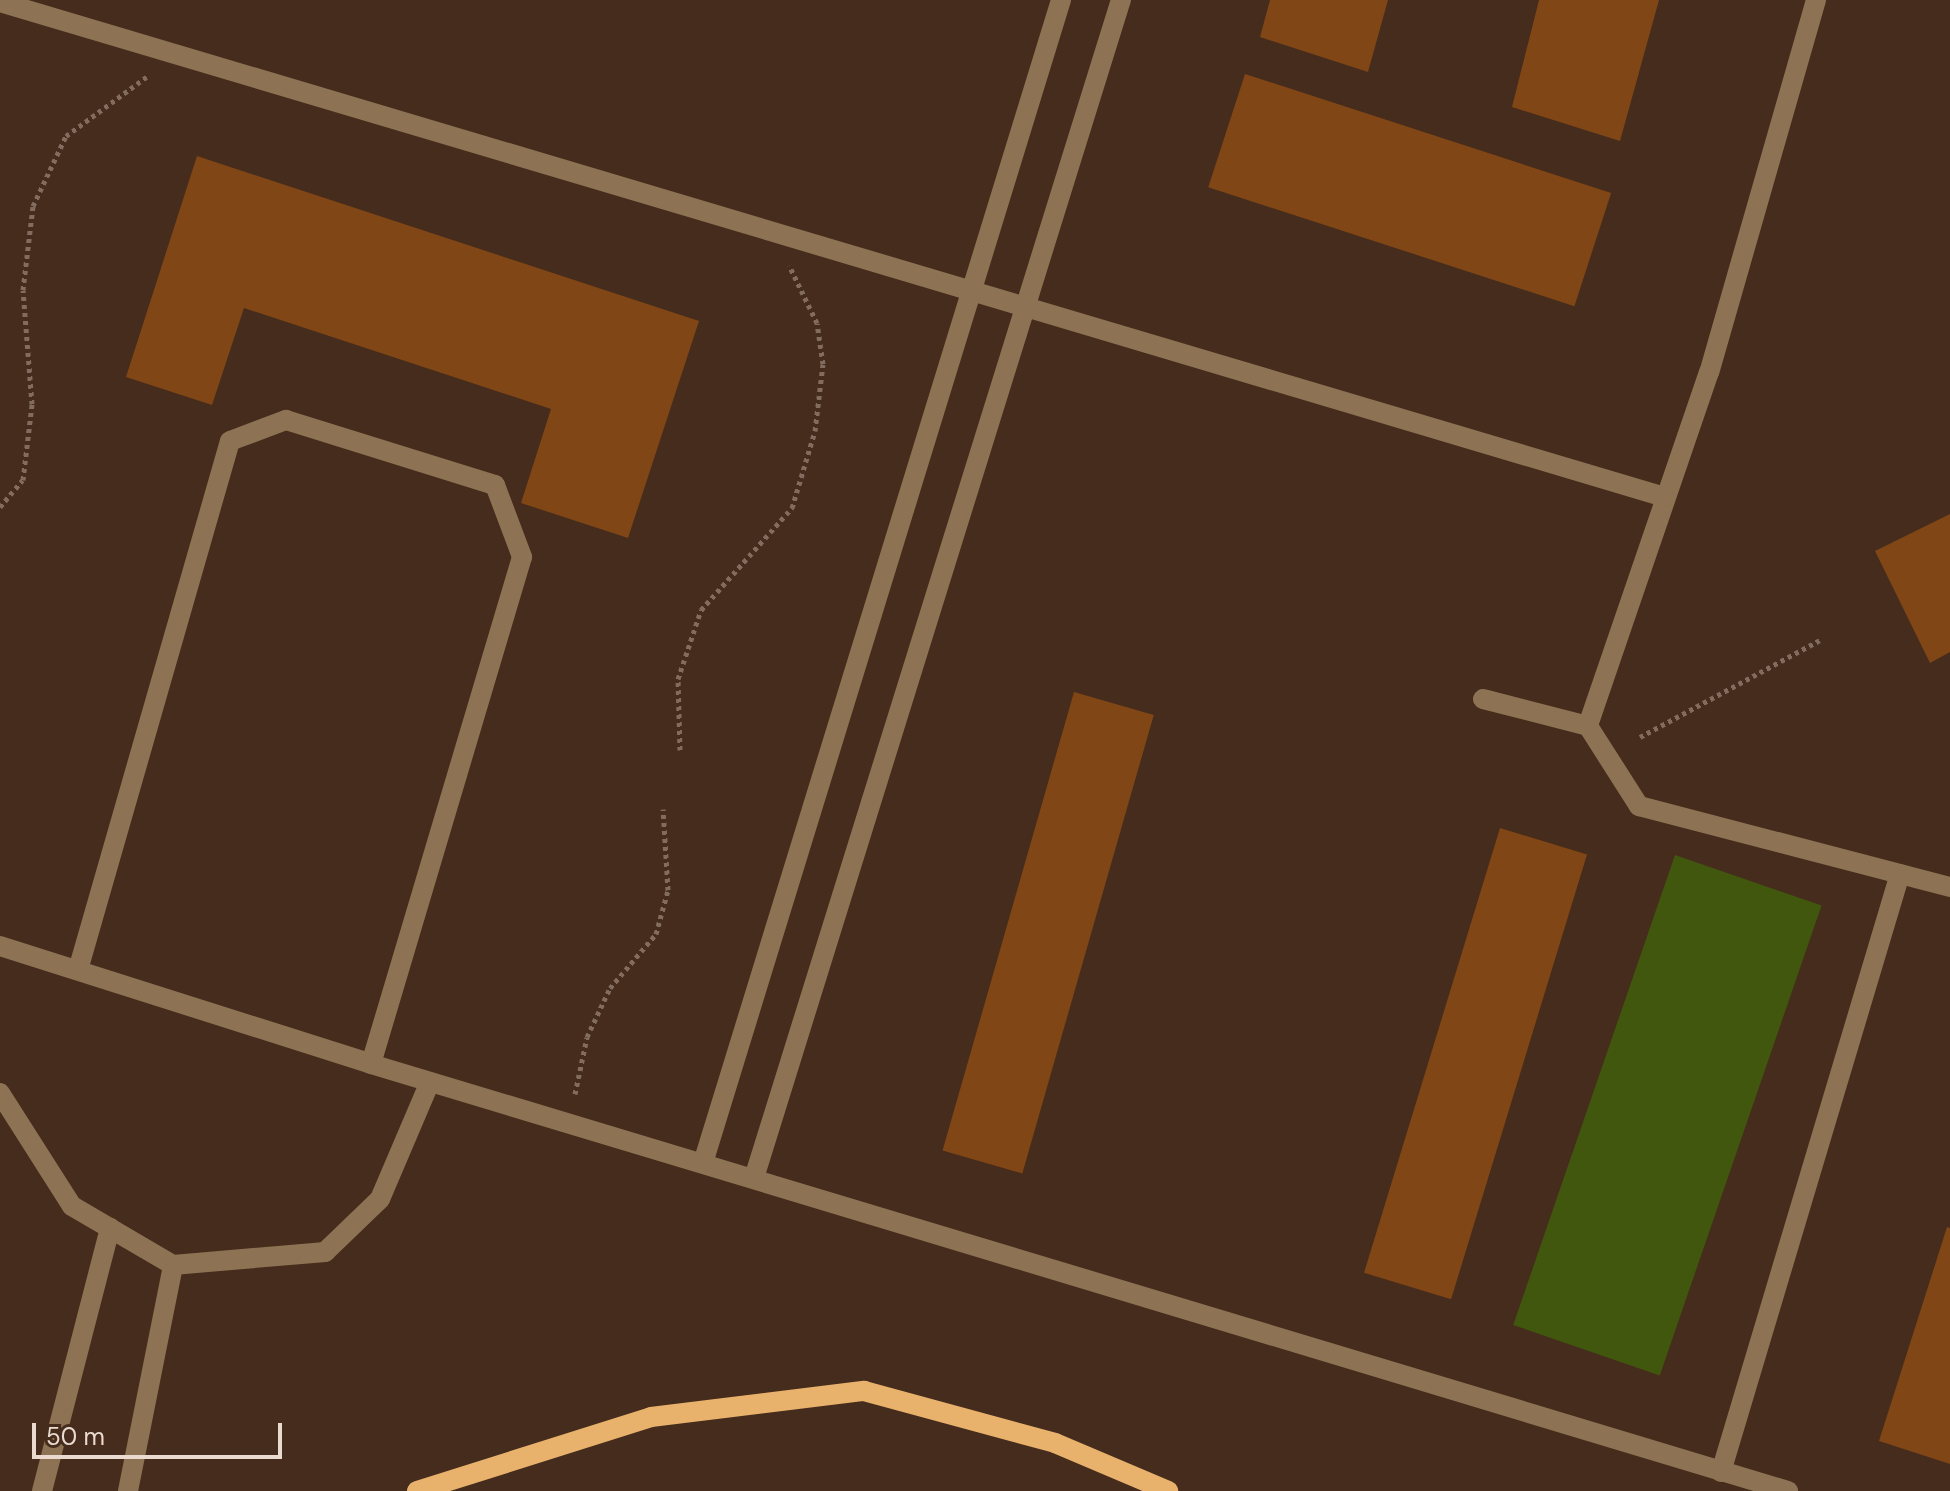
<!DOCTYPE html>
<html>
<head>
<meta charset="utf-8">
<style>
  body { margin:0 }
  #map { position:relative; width:1950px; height:1491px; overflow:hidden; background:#452c1c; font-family:"DM Sans",sans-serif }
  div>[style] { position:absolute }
  .green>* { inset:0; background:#42570e; transform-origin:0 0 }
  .building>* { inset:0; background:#814615; transform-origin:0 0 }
  .path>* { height:5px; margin-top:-2.5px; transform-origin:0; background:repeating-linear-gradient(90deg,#826c5f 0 4px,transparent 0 8px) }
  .minor>* { height:20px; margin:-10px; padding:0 10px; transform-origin:10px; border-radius:10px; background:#8d7353 }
  .major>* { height:20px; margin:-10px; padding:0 10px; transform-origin:10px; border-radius:10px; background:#e8b26d }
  span { translate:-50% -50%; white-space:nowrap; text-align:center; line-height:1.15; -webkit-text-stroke:6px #452c1c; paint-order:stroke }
  .scale { position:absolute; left:32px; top:1423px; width:250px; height:36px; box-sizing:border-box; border:4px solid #eadad0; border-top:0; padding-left:10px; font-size:24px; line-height:28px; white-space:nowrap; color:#eadad0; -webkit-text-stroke:6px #452c1c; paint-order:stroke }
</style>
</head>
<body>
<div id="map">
  <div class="green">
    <div style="left:1675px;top:855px;width:155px;height:497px;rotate:19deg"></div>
  </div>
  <div class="building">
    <div style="clip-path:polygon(1270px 0,1388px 0,1368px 72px,1260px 37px)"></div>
    <div style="clip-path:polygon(1539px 0,1659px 0,1620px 141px,1512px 107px)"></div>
    <div style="left:1245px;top:74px;width:385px;height:119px;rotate:18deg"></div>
    <div style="clip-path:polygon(197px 156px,699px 321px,628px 538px,521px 503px,551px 409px,244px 308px,212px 405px,126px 377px)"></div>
    <div style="clip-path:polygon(1950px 514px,1950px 652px,1930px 663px,1875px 551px)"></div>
    <div style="left:1074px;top:692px;width:83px;height:477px;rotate:16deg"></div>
    <div style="left:1500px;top:828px;width:91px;height:465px;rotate:17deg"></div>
    <div style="clip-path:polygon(1947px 1227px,1950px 1228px,1950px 1464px,1879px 1441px)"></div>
  </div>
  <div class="path">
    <div style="left:0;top:507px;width:35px;rotate:-50deg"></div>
    <div style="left:23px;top:480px;width:77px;rotate:-83.2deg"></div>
    <div style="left:32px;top:404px;width:114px;rotate:-94.5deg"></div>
    <div style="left:23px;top:290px;width:85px;rotate:-83.2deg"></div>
    <div style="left:33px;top:206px;width:77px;rotate:-64.8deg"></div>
    <div style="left:66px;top:136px;width:103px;rotate:-36.3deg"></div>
    <div style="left:1640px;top:737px;width:204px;rotate:-28.3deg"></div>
    <div style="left:680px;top:750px;width:71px;rotate:-91.6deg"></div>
    <div style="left:678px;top:679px;width:73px;rotate:-71.6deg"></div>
    <div style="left:701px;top:610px;width:137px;rotate:-48.3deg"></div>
    <div style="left:792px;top:508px;width:80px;rotate:-73.4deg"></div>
    <div style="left:815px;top:431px;width:67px;rotate:-83.2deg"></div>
    <div style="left:823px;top:364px;width:41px;rotate:-98.3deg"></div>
    <div style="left:817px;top:323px;width:64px;rotate:-115.8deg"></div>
    <div style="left:575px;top:1094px;width:58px;rotate:-78.1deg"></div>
    <div style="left:587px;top:1037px;width:54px;rotate:-64.9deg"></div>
    <div style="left:610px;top:988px;width:71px;rotate:-49.6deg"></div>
    <div style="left:656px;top:934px;width:46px;rotate:-74.7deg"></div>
    <div style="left:668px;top:890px;width:81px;rotate:-93.5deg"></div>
  </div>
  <div class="minor">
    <div style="left:1816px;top:0;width:387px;rotate:106deg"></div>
    <div style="left:1709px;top:372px;width:374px;rotate:108.9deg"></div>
    <div style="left:1588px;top:726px;width:95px;rotate:57.5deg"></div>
    <div style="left:1639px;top:806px;width:321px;rotate:14.6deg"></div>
    <div style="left:0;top:2px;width:1737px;rotate:16.56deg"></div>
    <div style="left:1483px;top:699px;width:108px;rotate:14.4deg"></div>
    <div style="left:0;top:946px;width:389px;rotate:17.6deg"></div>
    <div style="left:371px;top:1064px;width:1480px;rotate:16.77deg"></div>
    <div style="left:78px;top:970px;width:550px;rotate:-73.97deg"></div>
    <div style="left:230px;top:441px;width:60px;rotate:-20.6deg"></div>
    <div style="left:286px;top:420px;width:219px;rotate:17.3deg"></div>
    <div style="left:495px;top:485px;width:77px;rotate:69.4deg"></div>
    <div style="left:522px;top:557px;width:529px;rotate:106.59deg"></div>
    <div style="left:0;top:1093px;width:134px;rotate:57.5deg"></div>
    <div style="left:72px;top:1206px;width:117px;rotate:30.3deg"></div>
    <div style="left:173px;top:1265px;width:153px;rotate:-4.9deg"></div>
    <div style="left:325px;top:1252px;width:76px;rotate:-43.9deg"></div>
    <div style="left:380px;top:1199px;width:127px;rotate:-66.9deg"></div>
    <div style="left:703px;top:1163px;width:1217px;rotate:-72.89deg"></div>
    <div style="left:754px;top:1178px;width:1234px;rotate:-72.7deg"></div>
    <div style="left:1721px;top:1472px;width:624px;rotate:-73.34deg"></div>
    <div style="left:42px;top:1491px;width:272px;rotate:-75.5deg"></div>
    <div style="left:128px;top:1491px;width:230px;rotate:-78.7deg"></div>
  </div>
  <div class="major">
    <div style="left:417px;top:1491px;width:245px;rotate:-17.5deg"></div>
    <div style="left:651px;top:1417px;width:215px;rotate:-7deg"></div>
    <div style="left:864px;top:1391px;width:198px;rotate:15.2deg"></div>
    <div style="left:1055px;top:1443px;width:123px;rotate:23deg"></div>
  </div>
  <div class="scale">50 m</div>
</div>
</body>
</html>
